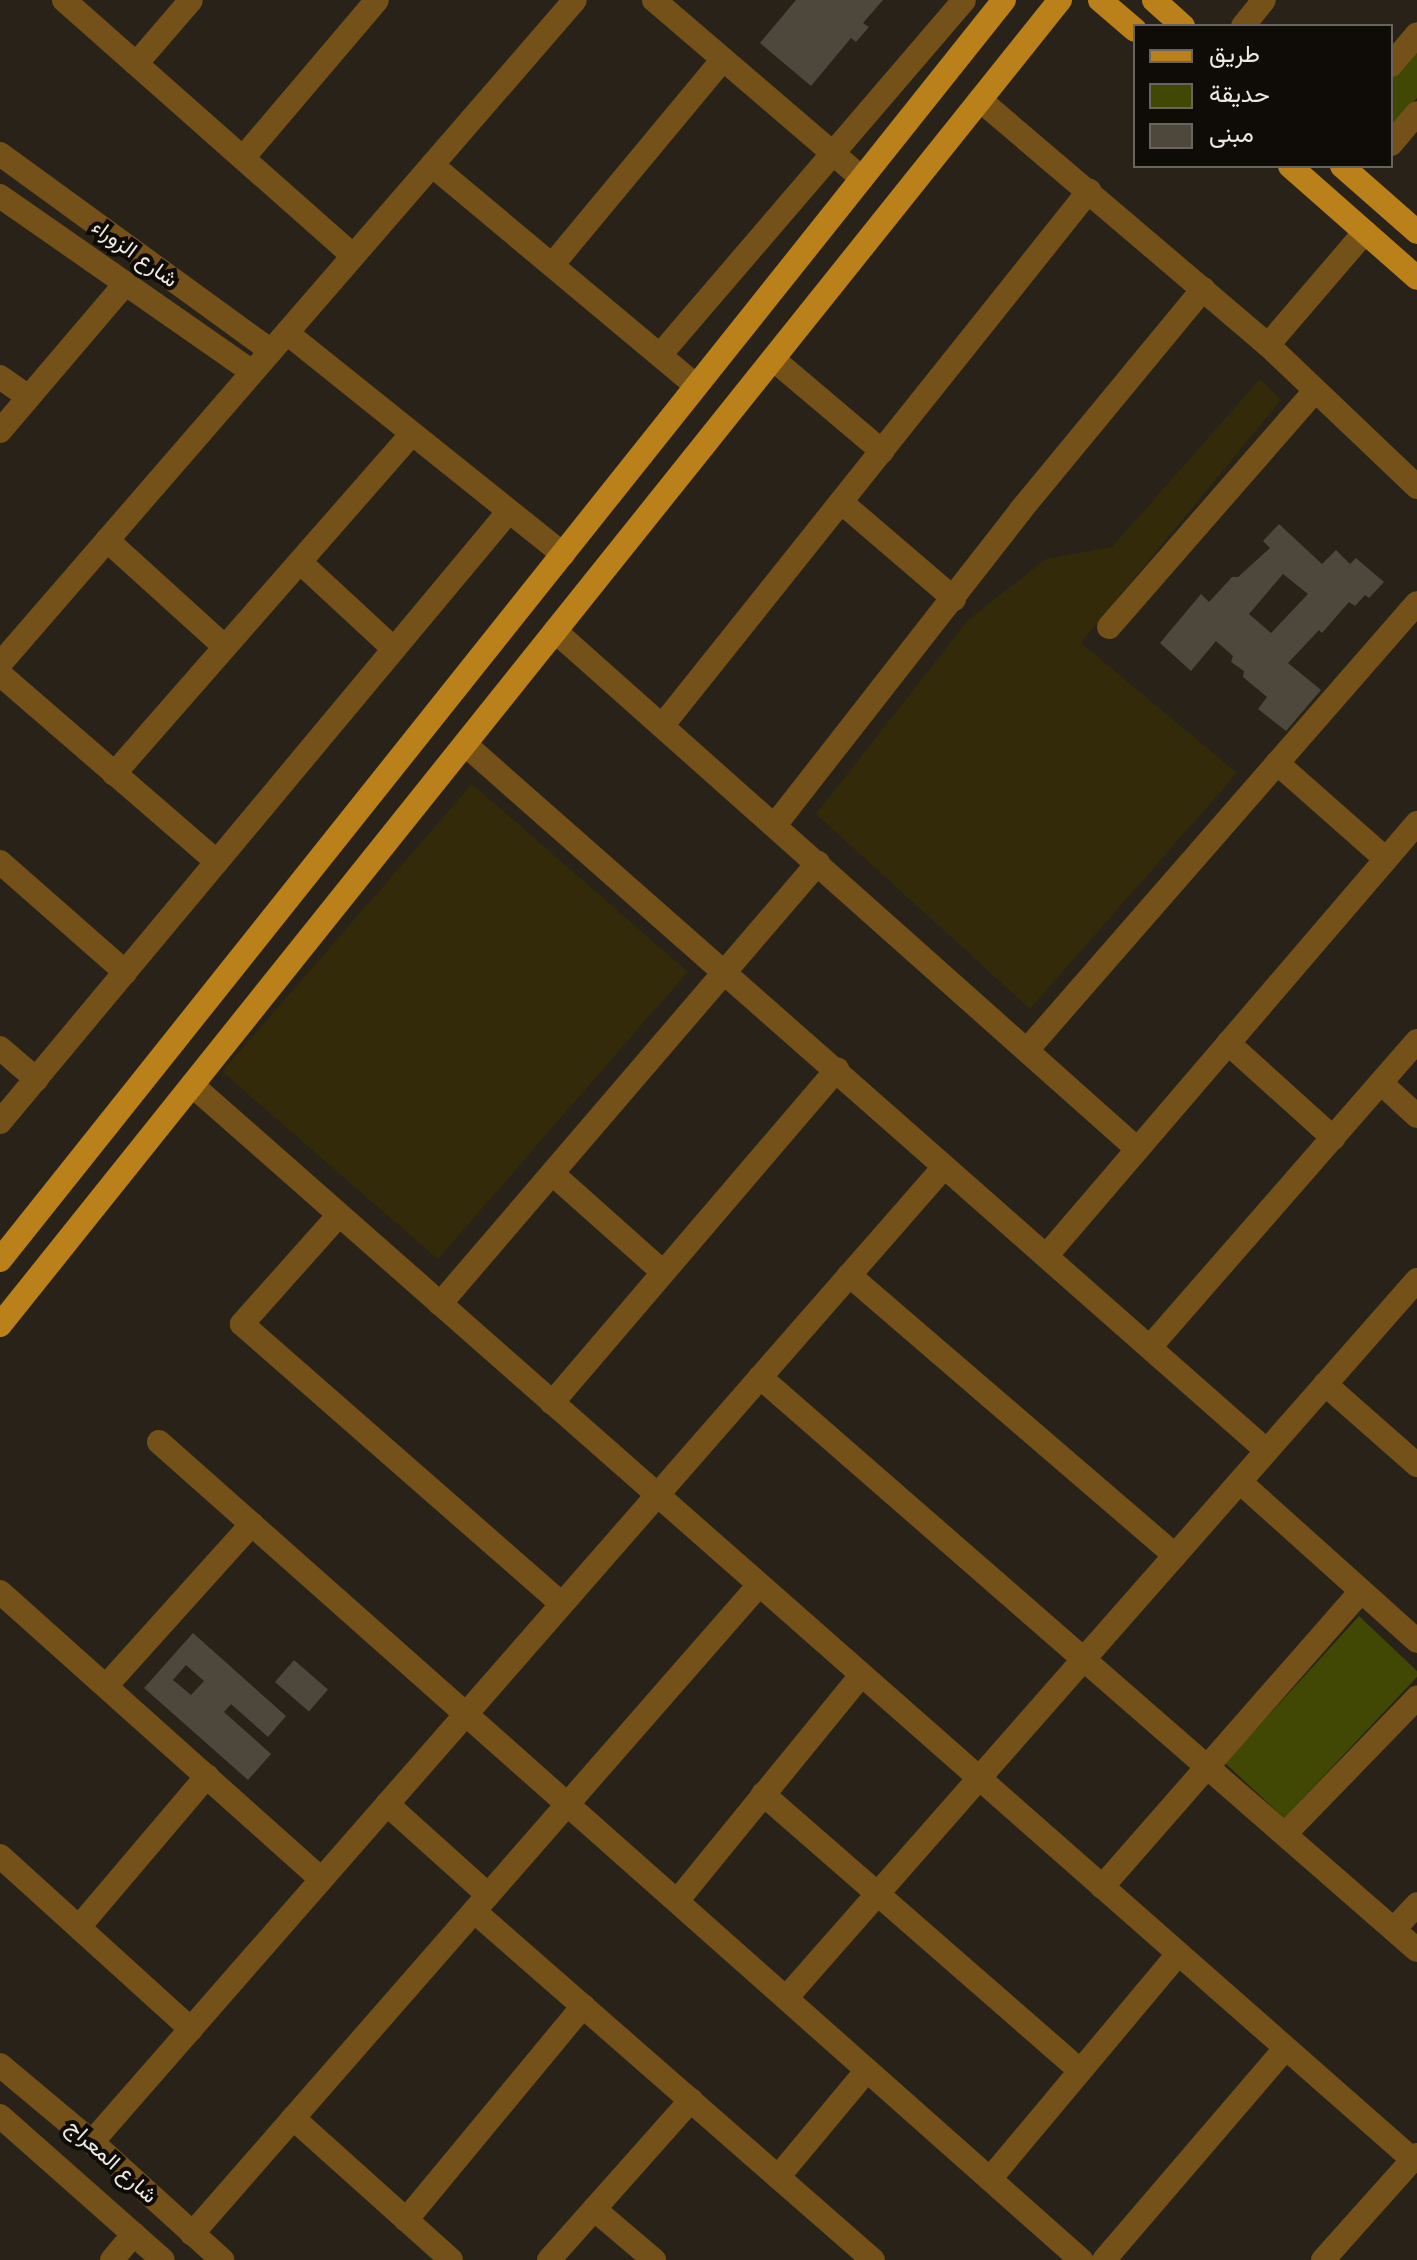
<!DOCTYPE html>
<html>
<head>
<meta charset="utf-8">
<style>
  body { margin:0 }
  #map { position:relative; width:1417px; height:2260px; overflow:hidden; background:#292219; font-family:"Fira Sans",Vazirmatn,sans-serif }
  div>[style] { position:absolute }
  .green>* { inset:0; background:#404804 }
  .sand>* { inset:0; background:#322a09; transform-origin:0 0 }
  .building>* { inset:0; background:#4d473c; transform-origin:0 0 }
  .minor>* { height:24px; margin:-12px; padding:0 12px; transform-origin:12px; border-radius:12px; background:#745118 }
  .major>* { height:24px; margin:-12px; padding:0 12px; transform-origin:12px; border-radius:12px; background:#ba811b }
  span { translate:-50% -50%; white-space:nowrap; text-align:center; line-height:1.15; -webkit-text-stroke:8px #0f0c08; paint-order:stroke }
  .street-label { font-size:22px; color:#ede8e2 }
  .legend { position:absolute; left:1133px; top:24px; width:260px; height:144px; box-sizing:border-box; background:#0f0c08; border:2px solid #68645f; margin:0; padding:10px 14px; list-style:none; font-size:24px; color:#ede8e2 }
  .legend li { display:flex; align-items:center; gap:16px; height:40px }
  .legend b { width:40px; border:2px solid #68645f }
</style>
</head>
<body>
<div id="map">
  <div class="green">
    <div style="clip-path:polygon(1417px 45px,1417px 98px,1391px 129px,1391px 76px)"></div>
    <div style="clip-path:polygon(1359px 1616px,1417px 1671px,1417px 1677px,1284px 1818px,1225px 1763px)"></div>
  </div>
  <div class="sand">
    <div style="clip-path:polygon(1260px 379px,1281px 400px,1081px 643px,1237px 773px,1030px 1009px,816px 814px,968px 620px,1046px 559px,1112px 547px)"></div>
    <div style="left:472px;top:784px;width:286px;height:381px;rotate:41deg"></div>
  </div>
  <div class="building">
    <div style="clip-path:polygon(796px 0,883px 0,863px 23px,869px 27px,856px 42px,851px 38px,811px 86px,760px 43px)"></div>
    <div style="clip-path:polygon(evenodd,1279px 524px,1322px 564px,1336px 550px,1350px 564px,1356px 558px,1384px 582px,1369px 598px,1365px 595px,1355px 606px,1349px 602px,1322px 633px,1319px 630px,1288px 663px,1321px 690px,1286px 731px,1258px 709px,1267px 697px,1243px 677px,1244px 671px,1231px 662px,1233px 656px,1216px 641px,1191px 671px,1160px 643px,1201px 594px,1209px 602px,1232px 577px,1238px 577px,1270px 548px,1263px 541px,1279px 524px,1283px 574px,1308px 594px,1271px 633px,1249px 614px,1283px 574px)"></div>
    <div style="clip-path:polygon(evenodd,193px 1633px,286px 1716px,268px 1737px,231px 1704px,224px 1712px,271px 1754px,248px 1780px,144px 1688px,193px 1633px,186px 1665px,204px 1681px,191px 1695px,173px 1680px,186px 1665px)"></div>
    <div style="left:294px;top:1660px;width:45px;height:29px;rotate:41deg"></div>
  </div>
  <div class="minor">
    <div style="left:64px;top:0;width:386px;rotate:41.5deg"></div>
    <div style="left:654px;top:0;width:274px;rotate:40.6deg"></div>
    <div style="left:1243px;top:26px;width:33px;rotate:-51deg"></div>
    <div style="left:136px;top:64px;width:84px;rotate:-49.3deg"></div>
    <div style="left:1391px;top:65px;width:40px;rotate:-50deg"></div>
    <div style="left:980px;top:100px;width:378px;rotate:40.4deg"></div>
    <div style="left:1268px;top:345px;width:206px;rotate:43.6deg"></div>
    <div style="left:1391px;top:144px;width:40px;rotate:-50deg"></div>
    <div style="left:0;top:154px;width:335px;rotate:36deg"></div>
    <div style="left:243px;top:158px;width:207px;rotate:-49.7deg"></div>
    <div style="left:432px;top:165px;width:344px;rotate:39.9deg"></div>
    <div style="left:0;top:196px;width:307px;rotate:34.9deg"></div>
    <div style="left:553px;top:264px;width:266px;rotate:-50.3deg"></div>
    <div style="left:287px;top:333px;width:354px;rotate:38.7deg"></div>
    <div style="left:1268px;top:345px;width:149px;rotate:-49.4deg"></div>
    <div style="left:660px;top:355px;width:467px;rotate:-49.4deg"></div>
    <div style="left:773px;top:359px;width:143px;rotate:40.2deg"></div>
    <div style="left:0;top:377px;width:35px;rotate:35deg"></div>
    <div style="left:0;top:431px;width:193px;rotate:-49.6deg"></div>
    <div style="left:841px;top:502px;width:149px;rotate:40.6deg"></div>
    <div style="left:107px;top:540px;width:159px;rotate:42.2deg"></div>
    <div style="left:300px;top:562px;width:128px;rotate:42.8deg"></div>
    <div style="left:1109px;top:627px;width:313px;rotate:-48.9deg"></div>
    <div style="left:555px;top:631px;width:778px;rotate:41.66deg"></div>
    <div style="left:0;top:664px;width:878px;rotate:-49.11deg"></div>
    <div style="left:0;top:674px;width:287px;rotate:40.9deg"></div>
    <div style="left:662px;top:726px;width:685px;rotate:-51.41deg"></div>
    <div style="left:467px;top:746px;width:1066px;rotate:41.39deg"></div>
    <div style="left:1277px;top:763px;width:145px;rotate:41.4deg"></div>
    <div style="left:114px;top:774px;width:452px;rotate:-48.8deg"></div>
    <div style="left:775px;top:825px;width:398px;rotate:-52deg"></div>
    <div style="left:1020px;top:511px;width:288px;rotate:-50.5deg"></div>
    <div style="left:0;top:862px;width:167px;rotate:41.3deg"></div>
    <div style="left:1228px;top:1043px;width:142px;rotate:42.1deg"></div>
    <div style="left:0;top:1048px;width:48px;rotate:40.7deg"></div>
    <div style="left:1027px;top:1050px;width:593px;rotate:-48.9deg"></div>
    <div style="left:1381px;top:1083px;width:49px;rotate:42.5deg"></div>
    <div style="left:192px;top:1085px;width:1627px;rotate:41.36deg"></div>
    <div style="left:0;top:1122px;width:795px;rotate:-50.2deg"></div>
    <div style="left:554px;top:1175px;width:146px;rotate:41.7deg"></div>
    <div style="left:339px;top:1215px;width:146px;rotate:131.7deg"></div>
    <div style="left:242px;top:1324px;width:425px;rotate:41.2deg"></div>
    <div style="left:1047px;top:1255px;width:569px;rotate:-49.42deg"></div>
    <div style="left:849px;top:1275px;width:430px;rotate:40.7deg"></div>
    <div style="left:440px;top:1304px;width:581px;rotate:-49.4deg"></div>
    <div style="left:1150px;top:1347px;width:406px;rotate:-48.9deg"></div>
    <div style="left:760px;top:1377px;width:872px;rotate:41.09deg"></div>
    <div style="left:1325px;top:1384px;width:123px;rotate:41.4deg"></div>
    <div style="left:552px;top:1403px;width:439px;rotate:-49.5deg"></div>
    <div style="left:159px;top:1442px;width:1233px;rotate:41.58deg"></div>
    <div style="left:1240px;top:1482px;width:238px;rotate:41.9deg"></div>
    <div style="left:0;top:1592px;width:431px;rotate:41.8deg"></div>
    <div style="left:106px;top:1686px;width:218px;rotate:-48deg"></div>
    <div style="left:763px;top:1794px;width:421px;rotate:41.1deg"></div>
    <div style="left:387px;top:1804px;width:136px;rotate:42deg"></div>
    <div style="left:1285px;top:1834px;width:190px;rotate:-45.9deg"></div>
    <div style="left:0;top:1856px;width:258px;rotate:42.2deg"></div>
    <div style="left:1102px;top:1887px;width:393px;rotate:-48.8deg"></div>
    <div style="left:677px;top:1901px;width:291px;rotate:-50.8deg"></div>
    <div style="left:474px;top:1911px;width:530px;rotate:41.18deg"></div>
    <div style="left:79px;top:1927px;width:198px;rotate:-49.7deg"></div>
    <div style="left:1394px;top:1929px;width:34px;rotate:-47deg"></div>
    <div style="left:786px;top:1998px;width:956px;rotate:-48.69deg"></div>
    <div style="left:0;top:2065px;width:120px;rotate:39.9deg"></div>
    <div style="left:92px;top:2142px;width:176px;rotate:42.2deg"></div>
    <div style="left:0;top:2116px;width:217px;rotate:41.5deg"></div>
    <div style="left:293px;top:2118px;width:212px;rotate:41.9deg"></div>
    <div style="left:92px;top:2142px;width:1295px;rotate:-48.85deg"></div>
    <div style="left:778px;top:2177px;width:139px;rotate:-50.2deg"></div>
    <div style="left:990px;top:2179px;width:293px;rotate:-50.1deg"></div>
    <div style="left:594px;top:2209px;width:79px;rotate:40.4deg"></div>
    <div style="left:406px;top:2220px;width:278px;rotate:-50.4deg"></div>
    <div style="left:192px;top:2234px;width:862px;rotate:-48.86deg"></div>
    <div style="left:112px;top:2260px;width:34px;rotate:-50deg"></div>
    <div style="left:549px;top:2260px;width:214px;rotate:-48.4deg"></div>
    <div style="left:1104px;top:2260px;width:278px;rotate:-49.4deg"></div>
    <div style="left:1323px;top:2260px;width:141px;rotate:-48.2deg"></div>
  </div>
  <div class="major">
    <div style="left:1100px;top:0;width:46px;rotate:40.6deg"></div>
    <div style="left:1154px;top:0;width:39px;rotate:42deg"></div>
    <div style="left:1290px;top:166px;width:169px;rotate:41.4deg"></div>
    <div style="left:1342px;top:166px;width:100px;rotate:41.3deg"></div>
    <div style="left:0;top:1260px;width:1611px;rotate:-51.45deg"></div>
    <div style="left:0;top:1325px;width:1697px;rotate:-51.34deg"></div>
  </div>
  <div class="street-label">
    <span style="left:135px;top:253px;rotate:36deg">شارع الزوراء</span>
    <span style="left:112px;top:2161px;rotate:42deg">شارع المعراج</span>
  </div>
  <ul class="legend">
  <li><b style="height:10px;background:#ba811b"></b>طريق</li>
  <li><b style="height:22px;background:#404804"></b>حديقة</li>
  <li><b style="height:22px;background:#4d473c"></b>مبنى</li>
  </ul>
</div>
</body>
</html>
